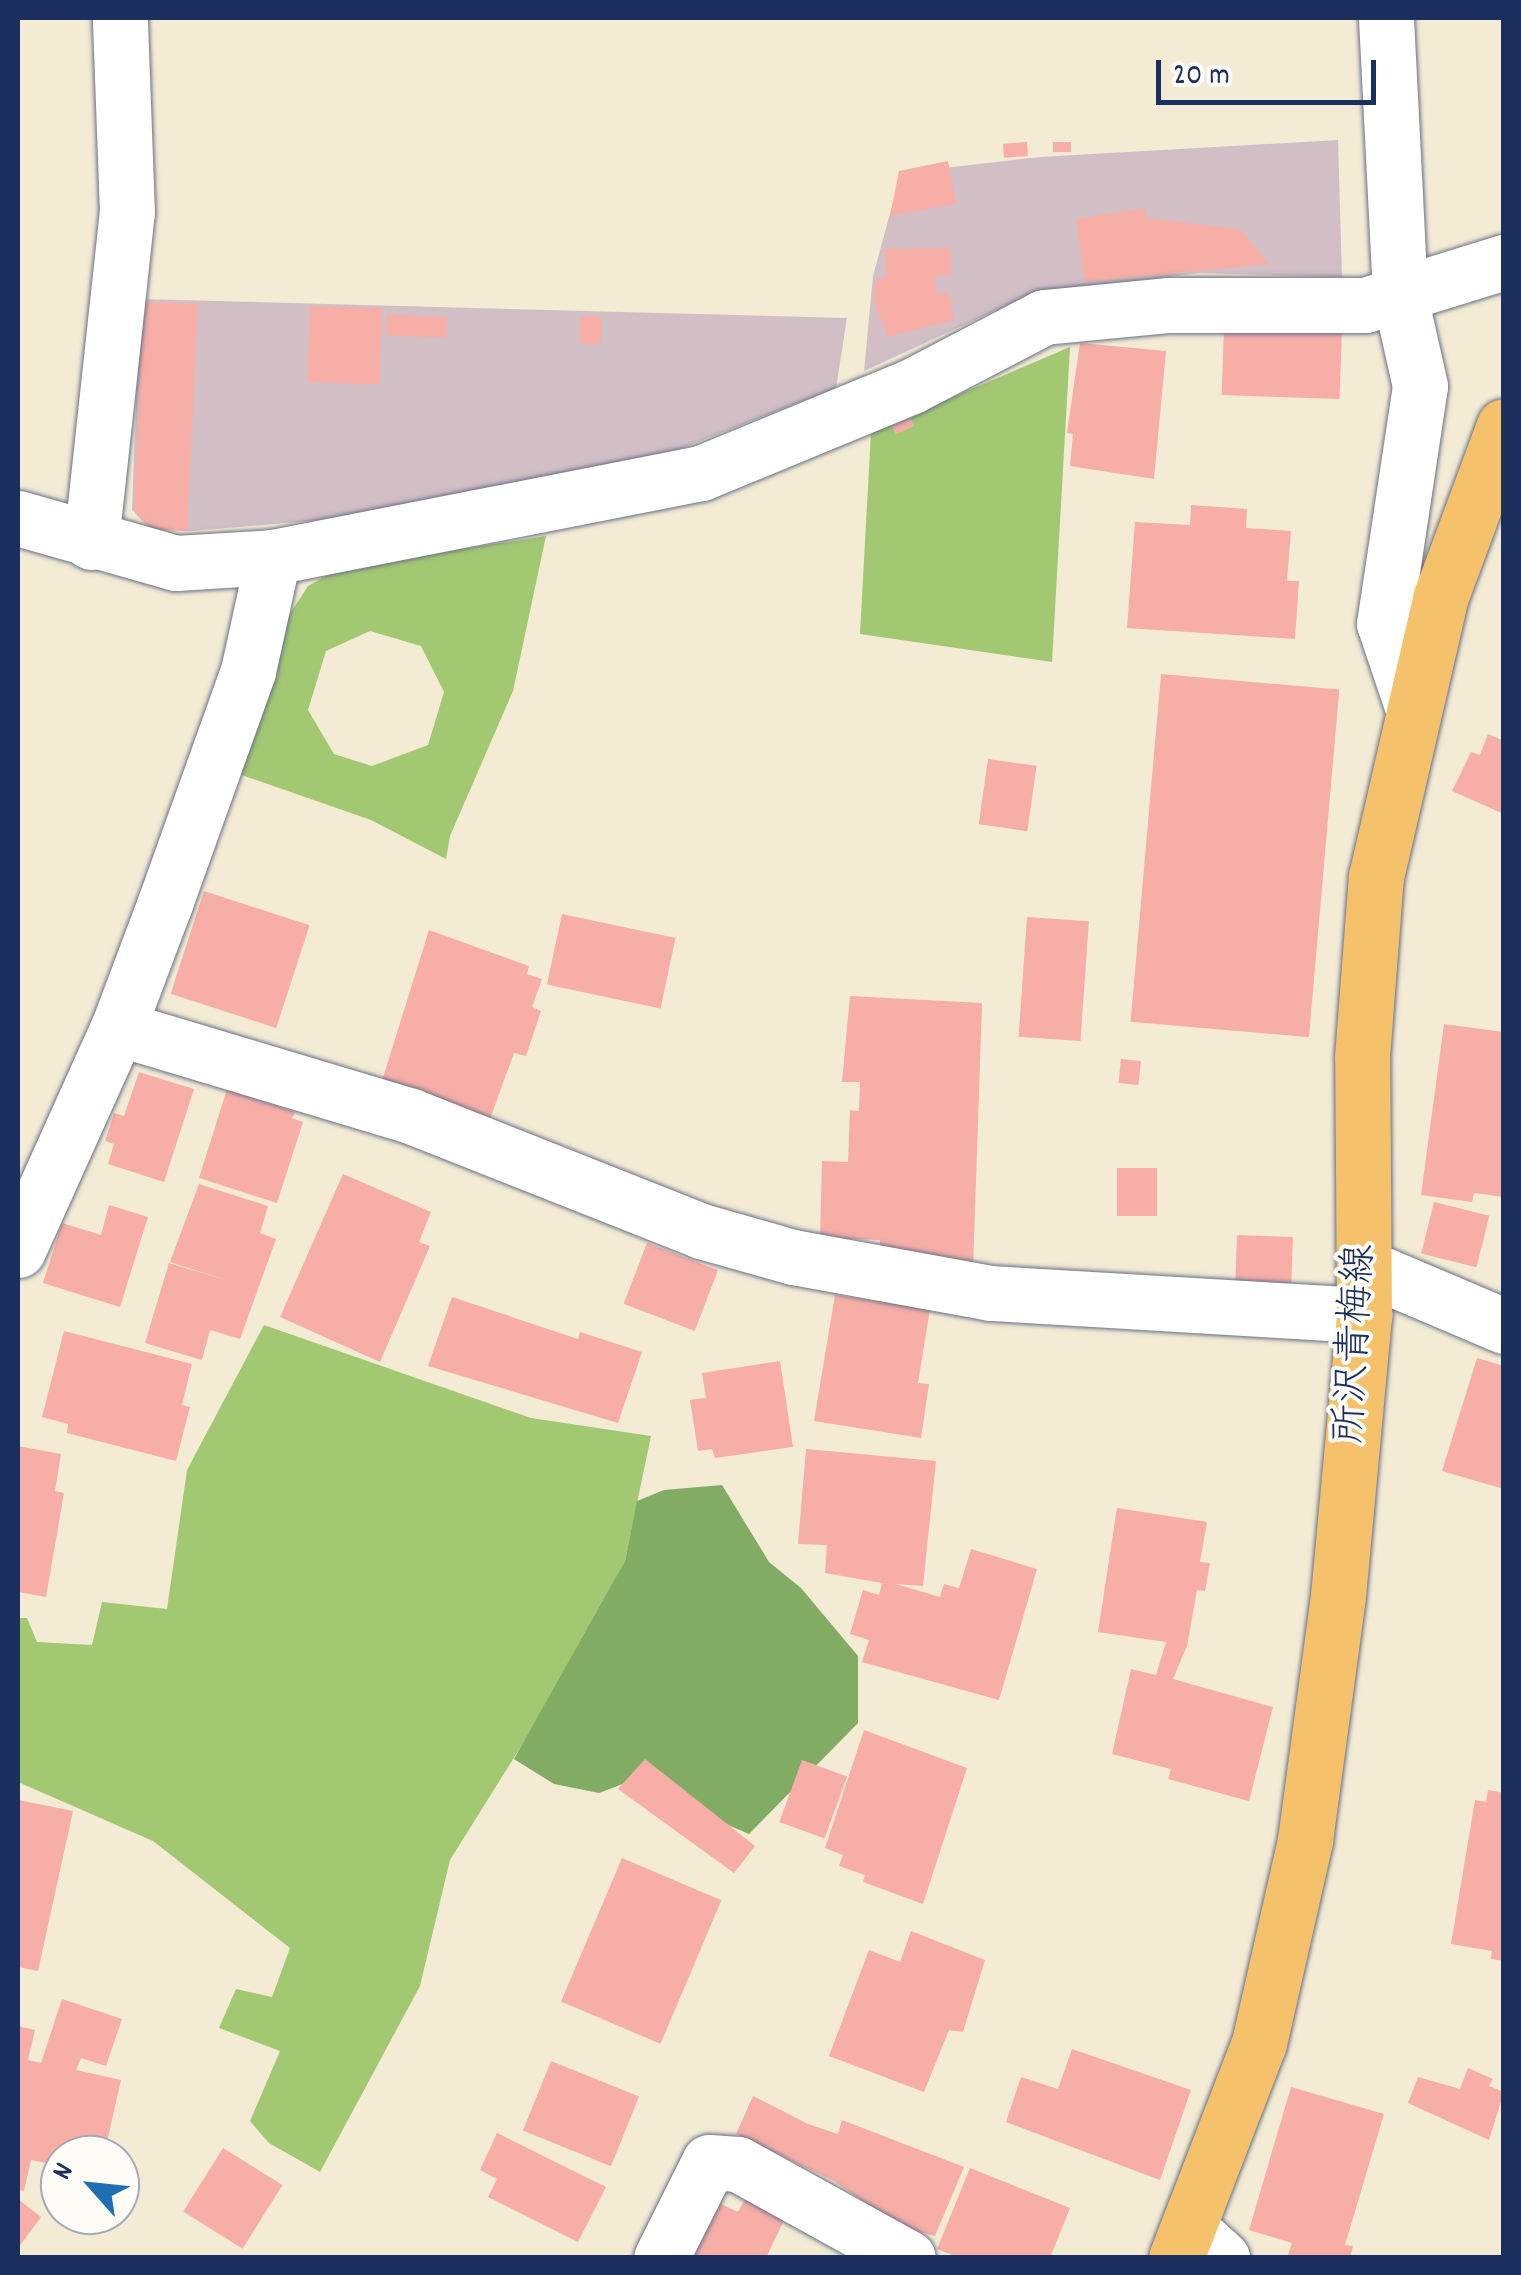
<!DOCTYPE html>
<html>
<head>
<meta charset="utf-8">
<style>
  body { margin:0 }
  #map { position:relative; width:1521px; height:2275px; overflow:hidden; background:#f3ebd4; font-family:Dekko,"Klee One",sans-serif }
  div>[style] { position:absolute }
  .industrial>* { inset:0; background:#d2bec5 }
  .green>* { inset:0; background:#a3c872 }
  .forest>* { inset:0; background:#82ac64 }
  .building>* { inset:0; background:#f6aea7; transform-origin:0 0 }
  .roads { filter:drop-shadow(0 0 2px #677187) drop-shadow(0 0 2px #677187) }
  .minor>* { height:55px; margin:-27.5px; padding:0 27.5px; transform-origin:27.5px; border-radius:27.5px; background:#fff }
  .major>* { height:55px; margin:-27.5px; padding:0 27.5px; transform-origin:27.5px; border-radius:27.5px; background:#f5c16b }
  span { translate:-50% -50%; white-space:nowrap; text-align:center; line-height:1.15; -webkit-text-stroke:8px #fdfcf7; paint-order:stroke }
  .street-label { font-size:40px; color:#1b2f5e }
  .frame { position:absolute; inset:0; border:20px solid #1b2f5e; pointer-events:none }
  .north { position:absolute; left:40px; top:2135px; width:100px; height:100px; box-sizing:border-box; background:#fdfcf7; border:2px solid #a3aaba; border-radius:50%; rotate:297deg; font-size:28px; font-weight:700; line-height:40px; text-align:center; color:#1b2f5e }
  .north::after { content:''; display:block; margin:auto; width:35px; height:45px; background:#1f6fb2; clip-path:polygon(50% 0,100% 100%,50% 72%,0 100%) }
  .scale { position:absolute; left:1156px; top:60px; width:220px; height:45px; box-sizing:border-box; border:5px solid #1b2f5e; border-top:0; padding-left:12px; font-size:30px; line-height:35px; white-space:nowrap; color:#1b2f5e; -webkit-text-stroke:8px #fdfcf7; paint-order:stroke }
</style>
</head>
<body>
<div id="map">
  <div class="industrial">
    <div style="clip-path:polygon(1338px 140px,1342px 277px,1200px 273px,1033px 293px,864px 371px,873px 276px,901px 173px,1040px 157px)"></div>
    <div style="clip-path:polygon(140px 299px,847px 318px,836px 388px,682px 448px,548px 483px,321px 520px,191px 531px,151px 530px,132px 510px)"></div>
  </div>
  <div class="green">
    <div style="clip-path:polygon(1070px 347px,1052px 662px,860px 634px,871px 432px)"></div>
    <div style="clip-path:polygon(evenodd,546px 536px,513px 691px,450px 836px,446px 859px,371px 820px,233px 772px,282px 626px,308px 586px,340px 568px,546px 536px,370px 631px,421px 646px,444px 692px,428px 745px,372px 766px,334px 754px,308px 710px,326px 651px,370px 631px)"></div>
    <div style="clip-path:polygon(264px 1325px,531px 1418px,651px 1436px,625px 1561px,560px 1684px,450px 1860px,420px 1986px,320px 2172px,269px 2143px,250px 2121px,280px 2051px,219px 2028px,236px 1989px,272px 1997px,290px 1948px,153px 1841px,18px 1782px,18px 1618px,27px 1618px,37px 1642px,92px 1645px,102px 1602px,167px 1609px,187px 1470px)"></div>
  </div>
  <div class="forest">
    <div style="clip-path:polygon(722px 1485px,769px 1562px,801px 1588px,858px 1656px,858px 1723px,749px 1834px,628px 1782px,599px 1793px,554px 1784px,514px 1759px,625px 1561px,637px 1501px,664px 1490px)"></div>
  </div>
  <div class="building">
    <div style="left:1027px;top:142px;width:14px;height:24px;rotate:86deg"></div>
    <div style="left:1053px;top:142px;width:18px;height:10px"></div>
    <div style="clip-path:polygon(948px 161px,956px 204px,890px 216px,899px 171px)"></div>
    <div style="clip-path:polygon(1146px 208px,1145px 218px,1240px 229px,1269px 264px,1085px 282px,1076px 219px)"></div>
    <div style="clip-path:polygon(950px 248px,951px 275px,934px 276px,937px 294px,948px 292px,954px 320px,888px 337px,874px 302px,876px 280px,886px 277px,885px 249px)"></div>
    <div style="clip-path:polygon(143px 302px,198px 304px,187px 531px,150px 529px,134px 509px)"></div>
    <div style="left:310px;top:306px;width:72px;height:76px;rotate:2deg"></div>
    <div style="left:387px;top:314px;width:60px;height:21px;rotate:3deg"></div>
    <div style="left:581px;top:316px;width:21px;height:27px;rotate:3deg"></div>
    <div style="left:1224px;top:327px;width:118px;height:68px;rotate:2deg"></div>
    <div style="clip-path:polygon(1080px 343px,1166px 351px,1154px 479px,1070px 466px,1073px 434px,1067px 433px)"></div>
    <div style="left:910px;top:417px;width:10px;height:20px;rotate:66deg"></div>
    <div style="clip-path:polygon(1191px 505px,1247px 509px,1246px 528px,1291px 531px,1287px 581px,1299px 581px,1295px 639px,1127px 628px,1135px 522px,1190px 525px)"></div>
    <div style="left:1161px;top:674px;width:179px;height:349px;rotate:5deg"></div>
    <div style="clip-path:polygon(1488px 734px,1504px 741px,1504px 814px,1452px 791px,1471px 752px,1480px 755px)"></div>
    <div style="left:988px;top:759px;width:49px;height:66px;rotate:8deg"></div>
    <div style="left:204px;top:891px;width:111px;height:108px;rotate:18deg"></div>
    <div style="left:562px;top:914px;width:116px;height:72px;rotate:12deg"></div>
    <div style="left:1027px;top:917px;width:62px;height:120px;rotate:4deg"></div>
    <div style="clip-path:polygon(429px 930px,529px 966px,527px 974px,542px 979px,532px 1007px,541px 1011px,526px 1056px,514px 1053px,490px 1119px,382px 1081px)"></div>
    <div style="clip-path:polygon(850px 996px,982px 1003px,973px 1269px,880px 1248px,880px 1240px,820px 1238px,822px 1161px,848px 1162px,850px 1110px,859px 1111px,860px 1082px,842px 1082px)"></div>
    <div style="clip-path:polygon(1444px 1024px,1504px 1032px,1504px 1197px,1474px 1193px,1472px 1202px,1421px 1195px)"></div>
    <div style="left:1121px;top:1059px;width:20px;height:24px;rotate:6deg"></div>
    <div style="clip-path:polygon(139px 1072px,194px 1089px,164px 1182px,108px 1164px,114px 1144px,105px 1141px,114px 1113px,124px 1116px)"></div>
    <div style="clip-path:polygon(227px 1089px,295px 1112px,292px 1118px,303px 1122px,277px 1203px,199px 1178px)"></div>
    <div style="left:1117px;top:1168px;width:40px;height:48px"></div>
    <div style="clip-path:polygon(343px 1174px,431px 1212px,419px 1242px,430px 1246px,380px 1362px,280px 1317px)"></div>
    <div style="clip-path:polygon(199px 1184px,268px 1206px,260px 1233px,276px 1239px,240px 1339px,210px 1330px,202px 1360px,145px 1343px,169px 1263px,226px 1280px,170px 1262px)"></div>
    <div style="left:1434px;top:1202px;width:57px;height:53px;rotate:14deg"></div>
    <div style="clip-path:polygon(109px 1205px,148px 1217px,120px 1307px,43px 1283px,62px 1223px,101px 1235px)"></div>
    <div style="left:1237px;top:1235px;width:56px;height:48px;rotate:2deg"></div>
    <div style="left:647px;top:1243px;width:76px;height:65px;rotate:21deg"></div>
    <div style="clip-path:polygon(835px 1295px,930px 1309px,918px 1383px,929px 1384px,921px 1438px,814px 1421px)"></div>
    <div style="clip-path:polygon(452px 1297px,578px 1339px,580px 1332px,642px 1352px,618px 1423px,428px 1366px)"></div>
    <div style="clip-path:polygon(64px 1331px,192px 1364px,182px 1405px,190px 1407px,176px 1461px,67px 1433px,68px 1424px,42px 1417px)"></div>
    <div style="clip-path:polygon(1477px 1358px,1504px 1366px,1504px 1489px,1442px 1471px)"></div>
    <div style="clip-path:polygon(780px 1361px,793px 1447px,715px 1458px,712px 1449px,698px 1451px,690px 1400px,706px 1398px,702px 1373px)"></div>
    <div style="clip-path:polygon(18px 1446px,61px 1454px,55px 1491px,64px 1493px,46px 1597px,18px 1592px)"></div>
    <div style="clip-path:polygon(806px 1449px,936px 1461px,923px 1586px,896px 1584px,940px 1597px,944px 1584px,959px 1588px,971px 1549px,1037px 1569px,999px 1700px,862px 1662px,869px 1640px,850px 1634px,863px 1590px,879px 1595px,882px 1583px,825px 1573px,827px 1545px,798px 1544px)"></div>
    <div style="clip-path:polygon(1117px 1508px,1207px 1522px,1200px 1562px,1210px 1563px,1205px 1591px,1197px 1590px,1187px 1646px,1173px 1679px,1273px 1707px,1249px 1801px,1168px 1779px,1171px 1769px,1112px 1754px,1131px 1669px,1156px 1675px,1166px 1642px,1098px 1632px)"></div>
    <div style="clip-path:polygon(864px 1730px,967px 1768px,923px 1904px,863px 1882px,865px 1875px,839px 1866px,843px 1855px,825px 1848px)"></div>
    <div style="clip-path:polygon(645px 1759px,755px 1846px,734px 1873px,618px 1789px)"></div>
    <div style="left:802px;top:1760px;width:48px;height:66px;rotate:20deg"></div>
    <div style="clip-path:polygon(1488px 1790px,1504px 1793px,1504px 1961px,1491px 1959px,1492px 1951px,1451px 1944px,1475px 1800px,1486px 1802px)"></div>
    <div style="clip-path:polygon(18px 1800px,73px 1811px,38px 1971px,18px 1967px)"></div>
    <div style="left:622px;top:1858px;width:108px;height:156px;rotate:23deg"></div>
    <div style="clip-path:polygon(911px 1931px,985px 1960px,963px 2032px,949px 2030px,924px 2092px,829px 2056px,869px 1950px,900px 1962px)"></div>
    <div style="clip-path:polygon(62px 1999px,122px 2019px,106px 2066px,81px 2058px,76px 2070px,121px 2080px,104px 2155px,60px 2155px,60px 2166px,31px 2160px,24px 2191px,18px 2189px,18px 2026px,35px 2030px,28px 2060px,41px 2063px)"></div>
    <div style="clip-path:polygon(1072px 2049px,1191px 2090px,1160px 2180px,1006px 2122px,1021px 2077px,1058px 2089px)"></div>
    <div style="left:551px;top:2061px;width:95px;height:75px;rotate:22deg"></div>
    <div style="clip-path:polygon(1468px 2068px,1493px 2079px,1489px 2086px,1504px 2092px,1489px 2140px,1408px 2103px,1418px 2077px,1460px 2089px)"></div>
    <div style="clip-path:polygon(1291px 2087px,1384px 2114px,1345px 2245px,1353px 2246px,1350px 2258px,1287px 2258px,1292px 2243px,1249px 2230px)"></div>
    <div style="clip-path:polygon(753px 2096px,808px 2124px,838px 2134px,842px 2120px,964px 2167px,935px 2236px,901px 2227px,834px 2181px,736px 2134px)"></div>
    <div style="clip-path:polygon(497px 2133px,606px 2187px,578px 2242px,488px 2197px,497px 2179px,480px 2170px)"></div>
    <div style="left:223px;top:2148px;width:70px;height:75px;rotate:32deg"></div>
    <div style="clip-path:polygon(970px 2168px,1070px 2208px,1050px 2258px,960px 2258px,937px 2249px)"></div>
    <div style="clip-path:polygon(746px 2197px,786px 2216px,766px 2258px,693px 2258px,719px 2203px,738px 2212px)"></div>
    <div style="clip-path:polygon(18px 2199px,41px 2217px,18px 2248px)"></div>
  </div>
  <div class="roads">
    <div class="minor">
      <div style="left:1386px;top:18px;width:279px;rotate:87.1deg"></div>
      <div style="left:1400px;top:297px;width:91px;rotate:77.3deg"></div>
      <div style="left:1420px;top:386px;width:240px;rotate:98.6deg"></div>
      <div style="left:1384px;top:623px;width:91px;rotate:71.4deg"></div>
      <div style="left:18px;top:518px;width:164px;rotate:15.9deg"></div>
      <div style="left:176px;top:563px;width:97px;rotate:-3.5deg"></div>
      <div style="left:273px;top:557px;width:436px;rotate:-11.1deg"></div>
      <div style="left:701px;top:473px;width:226px;rotate:-22.4deg"></div>
      <div style="left:910px;top:387px;width:151px;rotate:-27.6deg"></div>
      <div style="left:1044px;top:317px;width:126px;rotate:-5.5deg"></div>
      <div style="left:1169px;top:305px;width:196px"></div>
      <div style="left:1365px;top:305px;width:145px;rotate:-17.2deg"></div>
      <div style="left:91px;top:542px;width:331px;rotate:-83.8deg"></div>
      <div style="left:127px;top:213px;width:195px;rotate:-92.1deg"></div>
      <div style="left:118px;top:1028px;width:306px;rotate:16.7deg"></div>
      <div style="left:411px;top:1116px;width:312px;rotate:21.6deg"></div>
      <div style="left:701px;top:1231px;width:96px;rotate:15.8deg"></div>
      <div style="left:793px;top:1257px;width:201px;rotate:10.3deg"></div>
      <div style="left:991px;top:1293px;width:374px;rotate:3.4deg"></div>
      <div style="left:18px;top:1250px;width:243px;rotate:-65.8deg"></div>
      <div style="left:118px;top:1028px;width:134px;rotate:-69.4deg"></div>
      <div style="left:165px;top:903px;width:246px;rotate:-70.3deg"></div>
      <div style="left:248px;top:671px;width:117px;rotate:-77.6deg"></div>
      <div style="left:1365px;top:1267px;width:151px;rotate:23deg"></div>
      <div style="left:1189px;top:2228px;width:45px;rotate:42.3deg"></div>
      <div style="left:661px;top:2258px;width:107px;rotate:-63.4deg"></div>
      <div style="left:709px;top:2162px;width:29px;rotate:4deg"></div>
      <div style="left:738px;top:2164px;width:194px;rotate:28.9deg"></div>
    </div>
    <div class="major">
      <div style="left:1176px;top:2258px;width:230px;rotate:-68.9deg"></div>
      <div style="left:1259px;top:2043px;width:208px;rotate:-77.2deg"></div>
      <div style="left:1305px;top:1840px;width:246px;rotate:-82.3deg"></div>
      <div style="left:1338px;top:1596px;width:282px;rotate:-84.7deg"></div>
      <div style="left:1364px;top:1315px;width:258px;rotate:-90.4deg"></div>
      <div style="left:1362px;top:1057px;width:181px;rotate:-85.6deg"></div>
      <div style="left:1376px;top:877px;width:288px;rotate:-77deg"></div>
      <div style="left:1441px;top:596px;width:181px;rotate:-69.7deg"></div>
    </div>
  </div>
  <div class="street-label">
    <span style="left:1358px;top:1344px;rotate:-87deg">所沢青梅線</span>
  </div>
  <div class="frame"></div>
  <div class="north">N</div>
  <div class="scale">20 m</div>
</div>
</body>
</html>
